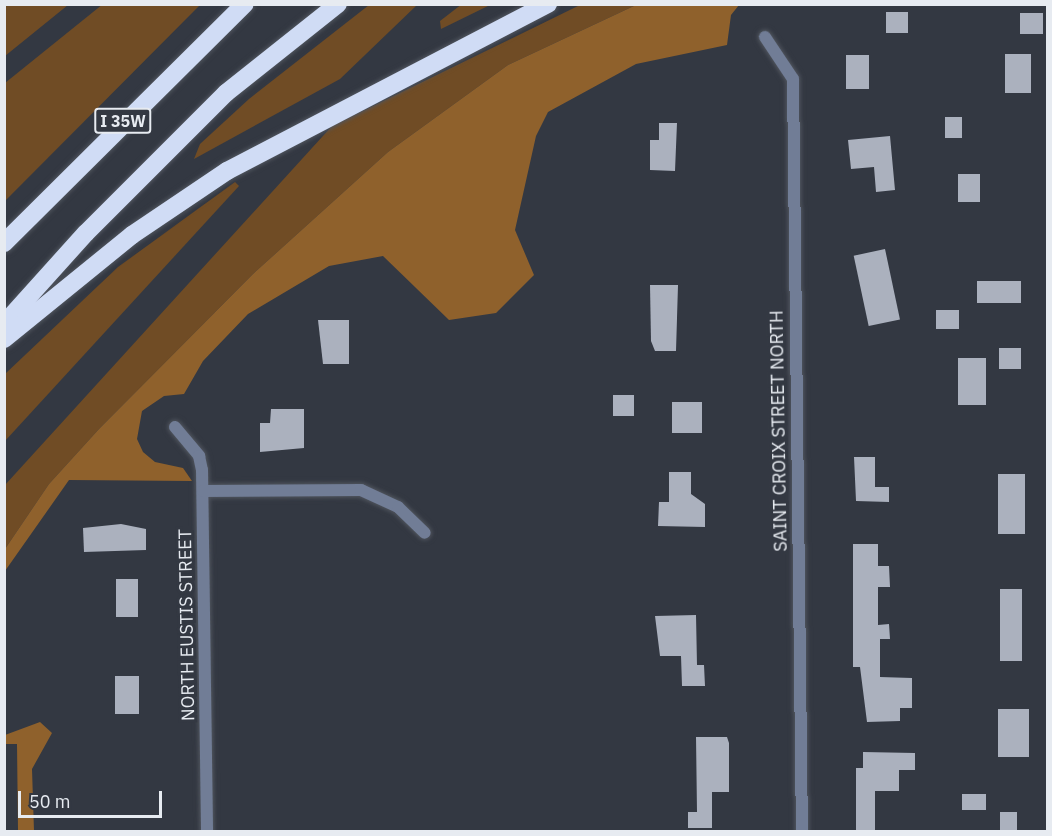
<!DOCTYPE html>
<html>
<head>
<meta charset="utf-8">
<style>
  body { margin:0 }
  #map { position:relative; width:1052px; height:836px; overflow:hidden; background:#333842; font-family:"IBM Plex Sans",sans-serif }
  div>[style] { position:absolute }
  .green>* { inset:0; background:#704c25 }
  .forest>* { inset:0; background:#8f612c }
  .building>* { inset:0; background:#abb1be; transform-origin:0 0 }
  .roads { filter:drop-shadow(0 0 2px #50555e) drop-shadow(0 0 2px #50555e) }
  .minor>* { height:12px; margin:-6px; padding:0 6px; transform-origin:6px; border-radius:6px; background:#717d96 }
  .motorway>* { height:18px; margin:-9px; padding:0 9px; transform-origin:9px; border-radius:9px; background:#d0dcf5 }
  span { translate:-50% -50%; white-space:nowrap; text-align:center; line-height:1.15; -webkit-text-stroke:6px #333842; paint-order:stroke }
  .shield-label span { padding:2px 4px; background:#333842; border:2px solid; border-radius:4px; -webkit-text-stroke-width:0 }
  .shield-label { font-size:16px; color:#e7ebf1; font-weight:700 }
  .street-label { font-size:18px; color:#e7ebf1 }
  .frame { position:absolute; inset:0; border:6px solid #e7ebf1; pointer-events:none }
  .scale { position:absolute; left:18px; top:791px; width:144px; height:27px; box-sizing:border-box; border:3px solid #e7ebf1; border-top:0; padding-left:8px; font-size:18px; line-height:21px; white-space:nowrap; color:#e7ebf1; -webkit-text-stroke:4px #333842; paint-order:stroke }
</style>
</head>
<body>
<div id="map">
  <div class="green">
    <div style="clip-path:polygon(5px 4px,68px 4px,68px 5px,5px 56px)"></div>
    <div style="clip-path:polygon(103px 4px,200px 5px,5px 201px,5px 83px)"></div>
    <div style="clip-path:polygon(462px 4px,490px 5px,441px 29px,440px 21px)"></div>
    <div style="clip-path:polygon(369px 5px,417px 5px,340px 79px,194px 159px,200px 144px,249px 99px)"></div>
    <div style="clip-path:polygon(580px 5px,636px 5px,508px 65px,388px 152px,253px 274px,99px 429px,49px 484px,5px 549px,5px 485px,332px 126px)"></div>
    <div style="clip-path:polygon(235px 182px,239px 186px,5px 441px,5px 374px,118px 267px)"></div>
  </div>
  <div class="forest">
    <div style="clip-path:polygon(636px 5px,739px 5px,731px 15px,727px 45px,636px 64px,548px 112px,536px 136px,515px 230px,534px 275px,496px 313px,449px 320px,383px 256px,329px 266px,248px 314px,203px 361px,184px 394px,164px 396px,142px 411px,137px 439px,143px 452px,155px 462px,183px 468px,192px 481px,69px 480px,5px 571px,5px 549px,49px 484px,99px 429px,253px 274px,388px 152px,508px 65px)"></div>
    <div style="clip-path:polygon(40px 722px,52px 733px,32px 769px,34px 831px,18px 831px,17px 744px,5px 744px,5px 735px)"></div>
  </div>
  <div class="building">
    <div style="left:886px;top:12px;width:22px;height:21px"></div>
    <div style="left:1020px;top:13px;width:23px;height:21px"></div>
    <div style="left:1031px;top:54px;width:39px;height:26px;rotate:90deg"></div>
    <div style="left:846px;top:55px;width:23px;height:34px"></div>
    <div style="left:945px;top:117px;width:17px;height:21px"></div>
    <div style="clip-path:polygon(659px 123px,677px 123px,675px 171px,650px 170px,650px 140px,659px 140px)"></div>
    <div style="clip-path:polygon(890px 136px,895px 190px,876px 192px,874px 167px,851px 169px,848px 140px)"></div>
    <div style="left:958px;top:174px;width:22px;height:28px"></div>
    <div style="left:885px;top:249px;width:72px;height:32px;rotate:78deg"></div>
    <div style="left:1021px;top:281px;width:22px;height:44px;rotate:90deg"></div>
    <div style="clip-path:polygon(650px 285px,678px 285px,676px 351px,655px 351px,651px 341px)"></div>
    <div style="left:936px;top:310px;width:23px;height:19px"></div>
    <div style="clip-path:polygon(318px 320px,349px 320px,349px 364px,323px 364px)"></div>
    <div style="left:999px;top:348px;width:22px;height:21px"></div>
    <div style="left:958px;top:358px;width:28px;height:47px"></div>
    <div style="left:634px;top:395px;width:21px;height:21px;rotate:90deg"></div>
    <div style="left:672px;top:402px;width:30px;height:31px"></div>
    <div style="clip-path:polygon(271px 409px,304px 409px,304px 448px,260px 452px,260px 423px,270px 423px)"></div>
    <div style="clip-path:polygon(854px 457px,875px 457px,875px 487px,889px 487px,889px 502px,856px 501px)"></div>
    <div style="clip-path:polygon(669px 472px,691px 472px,691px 494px,705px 504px,705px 527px,658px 526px,659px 502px,669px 502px)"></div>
    <div style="left:998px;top:474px;width:27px;height:60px"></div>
    <div style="clip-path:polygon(121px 524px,146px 529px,146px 550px,84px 552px,83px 528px)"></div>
    <div style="clip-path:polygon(853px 544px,878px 544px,878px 566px,889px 566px,890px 587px,878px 587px,878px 625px,889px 624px,890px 639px,880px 639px,880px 677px,912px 678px,912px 708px,900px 708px,900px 721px,867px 722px,860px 667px,853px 667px)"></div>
    <div style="left:116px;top:579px;width:22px;height:38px"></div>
    <div style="left:1000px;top:589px;width:22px;height:72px"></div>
    <div style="clip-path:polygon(696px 615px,697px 665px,704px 665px,705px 686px,682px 686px,681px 656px,660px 656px,655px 616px)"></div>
    <div style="left:139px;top:676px;width:38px;height:24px;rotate:90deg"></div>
    <div style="left:998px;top:709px;width:31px;height:48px"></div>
    <div style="clip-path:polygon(696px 737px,727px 737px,729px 743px,729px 792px,712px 792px,712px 828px,688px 828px,688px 812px,697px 812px)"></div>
    <div style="clip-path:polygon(863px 752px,915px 753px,915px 770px,899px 770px,899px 791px,875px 791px,875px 831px,856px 831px,856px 768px,863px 768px)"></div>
    <div style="left:962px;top:794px;width:24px;height:16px"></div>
    <div style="left:1000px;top:812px;width:17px;height:19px"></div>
  </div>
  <div class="roads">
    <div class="minor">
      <div style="left:765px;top:37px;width:50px;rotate:56.3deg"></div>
      <div style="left:793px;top:79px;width:753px;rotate:89.32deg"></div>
      <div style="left:175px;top:427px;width:38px;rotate:50deg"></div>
      <div style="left:199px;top:456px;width:14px;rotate:78deg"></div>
      <div style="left:202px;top:470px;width:362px;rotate:89.2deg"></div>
      <div style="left:203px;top:491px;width:158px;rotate:-0.4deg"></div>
      <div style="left:361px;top:490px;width:41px;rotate:24.7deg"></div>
      <div style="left:398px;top:507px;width:37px;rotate:44deg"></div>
    </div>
    <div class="motorway">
      <div style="left:4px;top:243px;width:339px;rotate:-44.8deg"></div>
      <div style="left:4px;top:324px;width:122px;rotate:-48deg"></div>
      <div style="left:86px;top:233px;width:198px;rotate:-45deg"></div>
      <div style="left:226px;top:93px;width:143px;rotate:-38.5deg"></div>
      <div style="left:4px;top:339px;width:165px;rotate:-39.1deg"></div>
      <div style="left:132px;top:235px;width:115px;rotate:-34deg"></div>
      <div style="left:227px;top:171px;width:362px;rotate:-27.5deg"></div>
    </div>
  </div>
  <div class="shield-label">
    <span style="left:123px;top:121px">I 35W</span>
  </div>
  <div class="street-label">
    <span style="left:779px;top:431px;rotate:-91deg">SAINT CROIX STREET NORTH</span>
    <span style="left:187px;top:625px;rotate:-91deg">NORTH EUSTIS STREET</span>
  </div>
  <div class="frame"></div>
  <div class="scale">50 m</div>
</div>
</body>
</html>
